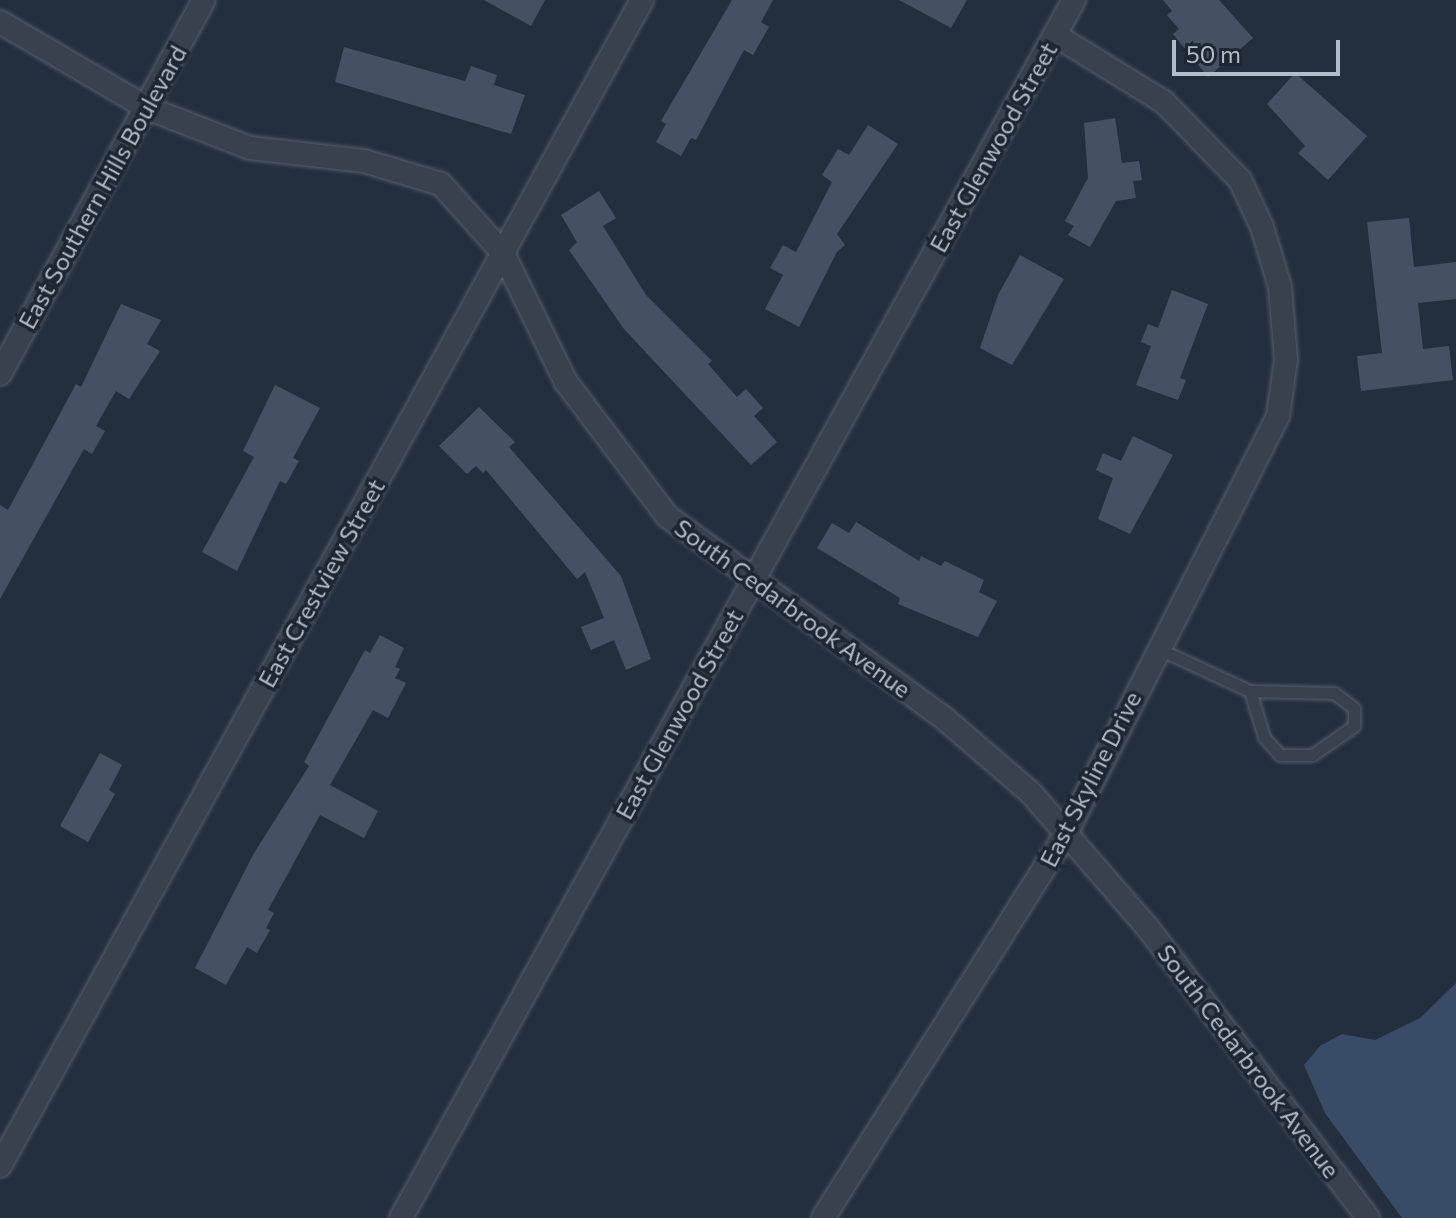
<!DOCTYPE html>
<html>
<head>
<meta charset="utf-8">
<style>
  body { margin:0 }
  #map { position:relative; width:1456px; height:1218px; overflow:hidden; background:#242f3e; font-family:Commissioner,sans-serif }
  div>[style] { position:absolute }
  .water>* { inset:0; background:#394c67 }
  .building>* { inset:0; background:#455162 }
  .roads { filter:drop-shadow(0 0 2px #565f6c) drop-shadow(0 0 2px #565f6c) }
  .service>* { height:11px; margin:-5.5px; padding:0 5.5px; transform-origin:5.5px; border-radius:5.5px; background:#38414e }
  .minor>* { height:22px; margin:-11px; padding:0 11px; transform-origin:11px; border-radius:11px; background:#38414e }
  span { translate:-50% -50%; white-space:nowrap; text-align:center; line-height:1.15; -webkit-text-stroke:7px #1d2633; paint-order:stroke }
  .street-label { font-size:24px; color:#b4bcc9 }
  .scale { position:absolute; left:1172px; top:40px; width:168px; height:36px; box-sizing:border-box; border:4px solid #b4bcc9; border-top:0; padding-left:10px; font-size:24px; line-height:28px; white-space:nowrap; color:#b4bcc9; -webkit-text-stroke:6px #1d2633; paint-order:stroke }
</style>
</head>
<body>
<div id="map">
  <div class="water">
    <div style="clip-path:polygon(1456px 983px,1456px 1218px,1402px 1218px,1325px 1113px,1304px 1065px,1320px 1046px,1342px 1034px,1375px 1040px,1420px 1018px)"></div>
  </div>
  <div class="building">
    <div style="clip-path:polygon(484px 0,545px 0,531px 26px)"></div>
    <div style="clip-path:polygon(732px 0,773px 0,761px 22px,769px 27px,753px 55px,744px 50px,696px 140px,691px 138px,681px 156px,656px 142px,666px 124px,661px 121px)"></div>
    <div style="clip-path:polygon(899px 0,967px 0,951px 28px)"></div>
    <div style="clip-path:polygon(1163px 0,1219px 0,1253px 38px,1208px 77px,1173px 34px,1179px 29px,1167px 15px,1172px 11px)"></div>
    <div style="clip-path:polygon(344px 47px,465px 81px,471px 66px,497px 75px,494px 85px,525px 95px,511px 134px,335px 82px)"></div>
    <div style="clip-path:polygon(1295px 73px,1367px 136px,1328px 180px,1298px 153px,1305px 146px,1267px 104px)"></div>
    <div style="clip-path:polygon(1115px 118px,1122px 163px,1139px 161px,1142px 180px,1133px 181px,1136px 198px,1116px 201px,1090px 247px,1068px 235px,1074px 226px,1065px 221px,1088px 178px,1084px 123px)"></div>
    <div style="clip-path:polygon(868px 125px,898px 144px,837px 234px,845px 245px,837px 252px,799px 327px,765px 309px,783px 275px,770px 268px,783px 245px,796px 252px,832px 182px,822px 175px,838px 149px,849px 155px)"></div>
    <div style="clip-path:polygon(599px 191px,616px 218px,603px 226px,646px 295px,712px 361px,708px 364px,737px 397px,746px 389px,763px 408px,754px 416px,777px 442px,751px 465px,624px 329px,569px 250px,577px 242px,561px 215px)"></div>
    <div style="clip-path:polygon(1409px 218px,1414px 267px,1456px 262px,1456px 299px,1418px 303px,1423px 349px,1449px 346px,1453px 380px,1361px 391px,1357px 356px,1382px 353px,1367px 222px)"></div>
    <div style="clip-path:polygon(1020px 255px,1064px 279px,1012px 365px,980px 348px,998px 295px)"></div>
    <div style="clip-path:polygon(1172px 290px,1208px 304px,1180px 378px,1186px 380px,1178px 400px,1136px 385px,1151px 346px,1141px 342px,1148px 324px,1158px 328px)"></div>
    <div style="clip-path:polygon(121px 304px,161px 320px,147px 344px,160px 351px,129px 399px,116px 391px,96px 426px,105px 431px,92px 454px,84px 449px,0 599px,0 505px,8px 510px,76px 384px,81px 387px)"></div>
    <div style="clip-path:polygon(275px 385px,320px 408px,293px 458px,299px 461px,286px 484px,280px 481px,237px 571px,202px 552px,254px 457px,243px 451px)"></div>
    <div style="clip-path:polygon(479px 407px,515px 442px,509px 447px,621px 576px,651px 659px,626px 670px,614px 640px,591px 650px,581px 627px,604px 618px,585px 572px,577px 579px,486px 470px,483px 473px,476px 466px,467px 474px,439px 446px)"></div>
    <div style="clip-path:polygon(1133px 436px,1173px 455px,1130px 534px,1098px 519px,1113px 478px,1096px 470px,1103px 453px,1121px 461px)"></div>
    <div style="clip-path:polygon(856px 522px,919px 561px,921px 556px,941px 566px,945px 561px,984px 580px,979px 592px,997px 601px,978px 637px,898px 604px,900px 598px,817px 548px,832px 523px,849px 533px)"></div>
    <div style="clip-path:polygon(380px 635px,404px 648px,395px 667px,400px 669px,395px 678px,406px 683px,388px 718px,373px 710px,330px 785px,378px 811px,364px 838px,320px 815px,268px 910px,274px 913px,266px 928px,270px 930px,257px 953px,247px 947px,226px 985px,195px 968px,254px 853px,309px 766px,304px 762px,365px 650px,370px 653px)"></div>
    <div style="clip-path:polygon(100px 753px,122px 765px,109px 790px,115px 794px,88px 842px,60px 826px)"></div>
  </div>
  <div class="roads">
    <div class="service">
      <div style="left:1159px;top:649px;width:100px;rotate:24.8deg"></div>
      <div style="left:1250px;top:691px;width:84px;rotate:1.4deg"></div>
      <div style="left:1334px;top:693px;width:25px;rotate:37deg"></div>
      <div style="left:1354px;top:708px;width:18px;rotate:90deg"></div>
      <div style="left:1354px;top:726px;width:51px;rotate:145.4deg"></div>
      <div style="left:1312px;top:755px;width:32px;rotate:180deg"></div>
      <div style="left:1280px;top:755px;width:24px;rotate:-132deg"></div>
      <div style="left:1264px;top:737px;width:48px;rotate:-106.9deg"></div>
    </div>
    <div class="minor">
      <div style="left:0;top:22px;width:170px;rotate:30.3deg"></div>
      <div style="left:147px;top:108px;width:110px;rotate:21.2deg"></div>
      <div style="left:250px;top:148px;width:115px;rotate:6.5deg"></div>
      <div style="left:364px;top:161px;width:80px;rotate:16.6deg"></div>
      <div style="left:441px;top:184px;width:93px;rotate:48.1deg"></div>
      <div style="left:503px;top:253px;width:144px;rotate:64deg"></div>
      <div style="left:566px;top:382px;width:168px;rotate:53deg"></div>
      <div style="left:667px;top:516px;width:343px;rotate:36.1deg"></div>
      <div style="left:944px;top:718px;width:115px;rotate:40.8deg"></div>
      <div style="left:1031px;top:793px;width:179px;rotate:49.1deg"></div>
      <div style="left:1148px;top:928px;width:364px;rotate:52.8deg"></div>
      <div style="left:0;top:374px;width:426px;rotate:-61.4deg"></div>
      <div style="left:0;top:1166px;width:1331px;rotate:-61.16deg"></div>
      <div style="left:401px;top:1218px;width:1392px;rotate:-61.08deg"></div>
      <div style="left:823px;top:1218px;width:459px;rotate:-57.7deg"></div>
      <div style="left:1068px;top:830px;width:464px;rotate:-63.1deg"></div>
      <div style="left:1278px;top:416px;width:58px;rotate:-82deg"></div>
      <div style="left:1286px;top:359px;width:72px;rotate:-94.8deg"></div>
      <div style="left:1280px;top:287px;width:63px;rotate:-106.7deg"></div>
      <div style="left:1262px;top:227px;width:52px;rotate:-115.1deg"></div>
      <div style="left:1240px;top:180px;width:109px;rotate:-134.3deg"></div>
      <div style="left:1164px;top:102px;width:128px;rotate:-148.4deg"></div>
    </div>
  </div>
  <div class="street-label">
    <span style="left:993px;top:147px;rotate:-61deg">East Glenwood Street</span>
    <span style="left:102px;top:187px;rotate:-61deg">East Southern Hills Boulevard</span>
    <span style="left:321px;top:583px;rotate:-61deg">East Crestview Street</span>
    <span style="left:793px;top:608px;rotate:36deg">South Cedarbrook Avenue</span>
    <span style="left:679px;top:714px;rotate:-61deg">East Glenwood Street</span>
    <span style="left:1090px;top:779px;rotate:-63deg">East Skyline Drive</span>
    <span style="left:1249px;top:1061px;rotate:53deg">South Cedarbrook Avenue</span>
  </div>
  <div class="scale">50 m</div>
</div>
</body>
</html>
